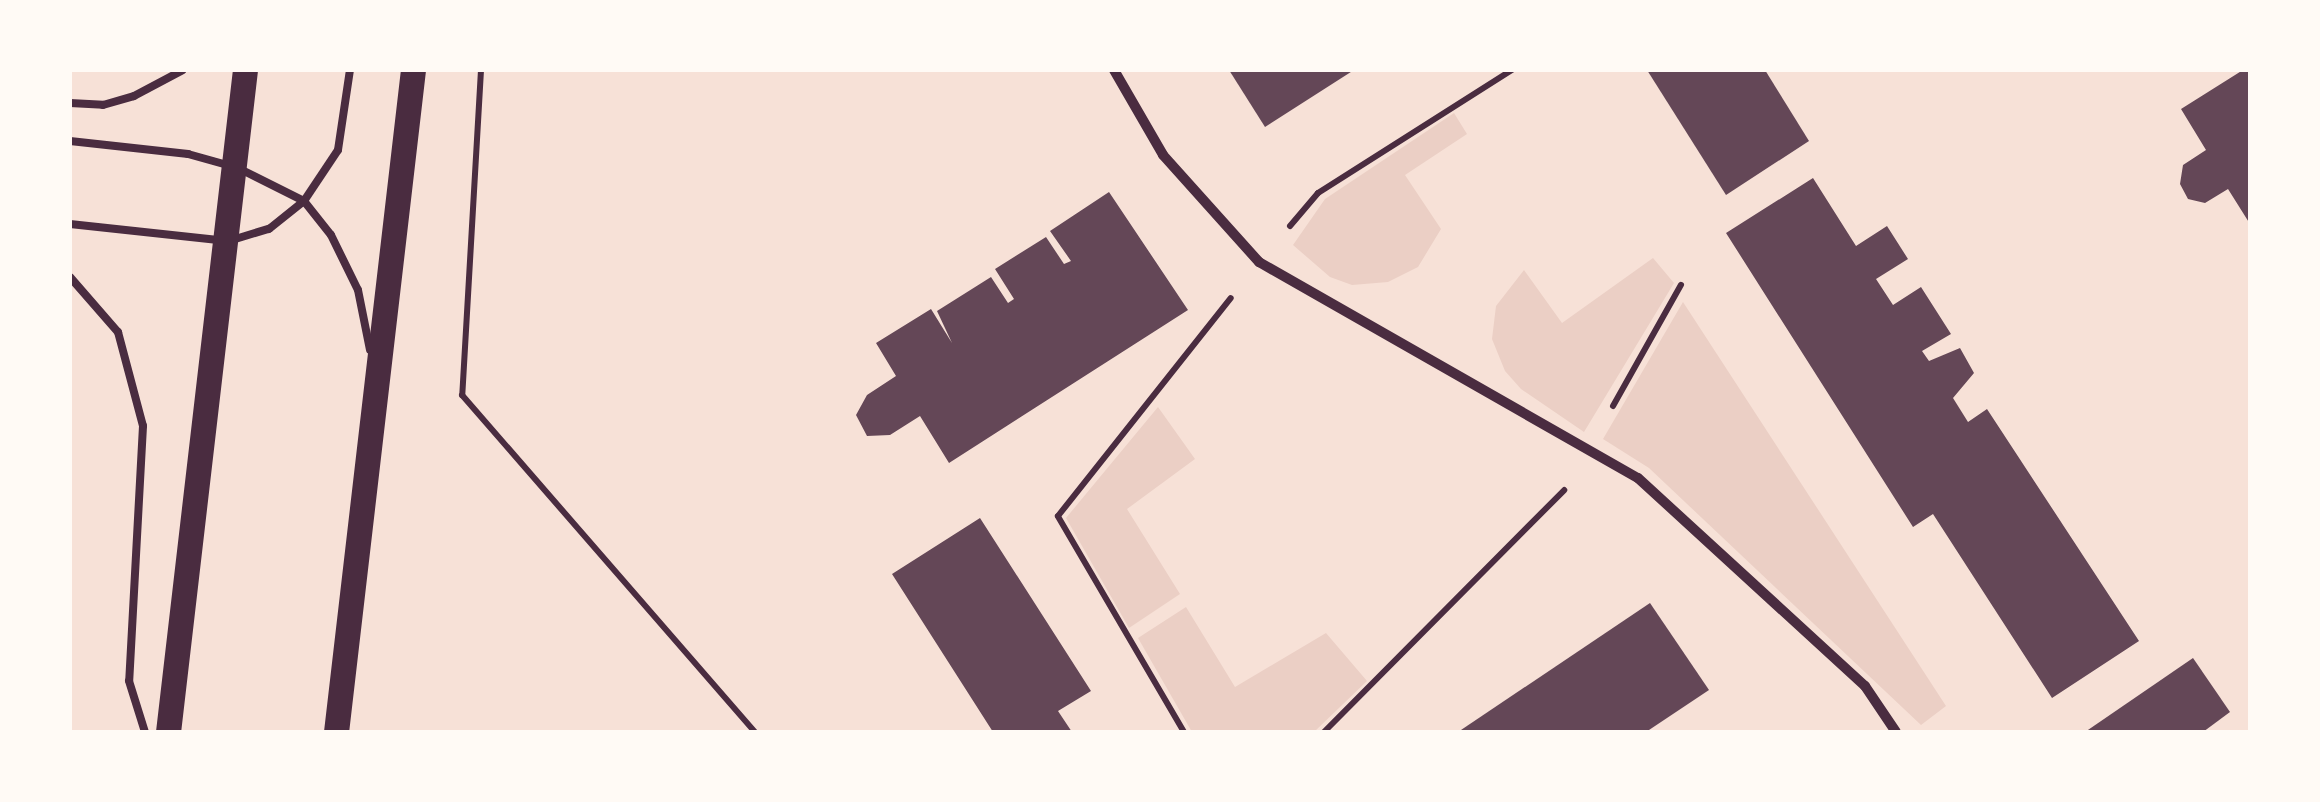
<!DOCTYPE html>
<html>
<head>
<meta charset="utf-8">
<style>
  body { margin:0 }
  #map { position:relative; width:2320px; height:802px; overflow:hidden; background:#f7e1d7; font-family:"Roboto Condensed",sans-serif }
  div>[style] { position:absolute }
  .green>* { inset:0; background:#ebcfc5 }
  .building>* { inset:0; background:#644757 }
  .path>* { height:6px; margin:-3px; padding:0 3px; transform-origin:3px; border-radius:3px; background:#4a2c40 }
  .service>* { height:8px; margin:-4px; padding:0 4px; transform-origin:4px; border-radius:4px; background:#4a2c40 }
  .minor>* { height:10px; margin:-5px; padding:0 5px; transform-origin:5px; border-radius:5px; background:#4a2c40 }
  .primary>* { height:25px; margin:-12.5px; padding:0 12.5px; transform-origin:12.5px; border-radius:12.5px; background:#4a2c40 }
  span { translate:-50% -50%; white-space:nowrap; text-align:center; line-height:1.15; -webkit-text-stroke:8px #fffaf5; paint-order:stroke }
  .frame { position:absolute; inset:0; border:72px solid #fffaf5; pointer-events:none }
</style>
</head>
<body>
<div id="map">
  <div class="green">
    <div style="clip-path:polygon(1454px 113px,1467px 134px,1405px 175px,1441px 229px,1418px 267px,1388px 282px,1352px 285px,1330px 277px,1293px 245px,1325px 199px)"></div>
    <div style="clip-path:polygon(1653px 258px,1674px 283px,1584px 432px,1521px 389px,1505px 371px,1492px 339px,1496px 306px,1524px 270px,1562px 323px)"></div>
    <div style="clip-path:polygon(1683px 302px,1946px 706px,1921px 725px,1649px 468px,1603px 439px)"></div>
    <div style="clip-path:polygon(1158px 407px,1195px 459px,1127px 509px,1180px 594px,1129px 628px,1066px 518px)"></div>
    <div style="clip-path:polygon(1186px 607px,1235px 687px,1326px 633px,1367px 681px,1314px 732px,1192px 732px,1138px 638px)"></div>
  </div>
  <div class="building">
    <div style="clip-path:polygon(1229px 70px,1354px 70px,1265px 127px)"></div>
    <div style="clip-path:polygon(1647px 70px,1765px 70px,1809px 141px,1726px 195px)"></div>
    <div style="clip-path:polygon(2243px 70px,2250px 70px,2250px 224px,2228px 189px,2205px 203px,2188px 199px,2180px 184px,2183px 165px,2206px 150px,2181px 109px)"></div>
    <div style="clip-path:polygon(1813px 178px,1856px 246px,1887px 226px,1908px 259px,1876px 279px,1893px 305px,1921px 287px,1951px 334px,1922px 351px,1929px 361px,1960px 348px,1974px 373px,1953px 398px,1968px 422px,1987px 409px,2139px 641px,2052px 698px,1933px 514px,1913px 527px,1726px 233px)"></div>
    <div style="clip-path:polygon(1109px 192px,1188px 310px,949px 463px,920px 416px,890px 435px,867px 436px,856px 415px,867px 395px,896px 376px,876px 343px,931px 309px,952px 343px,937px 311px,991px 277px,1008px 303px,1014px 299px,995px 269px,1046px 237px,1064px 264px,1071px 261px,1050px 231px)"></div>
    <div style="clip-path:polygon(980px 518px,1091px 691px,1058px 711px,1072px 732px,993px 732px,892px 574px)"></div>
    <div style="clip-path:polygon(1650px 603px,1709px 690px,1646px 732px,1458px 732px)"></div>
    <div style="clip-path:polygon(2193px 658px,2230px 712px,2203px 732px,2085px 732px)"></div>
  </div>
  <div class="path">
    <div style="left:481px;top:70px;width:326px;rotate:93.3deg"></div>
    <div style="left:462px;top:395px;width:447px;rotate:49deg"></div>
    <div style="left:1290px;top:226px;width:43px;rotate:-49.7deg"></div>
    <div style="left:1318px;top:193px;width:230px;rotate:-32.4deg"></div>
    <div style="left:1613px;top:406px;width:139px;rotate:-60.7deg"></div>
    <div style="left:1184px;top:732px;width:250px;rotate:-120.3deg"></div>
    <div style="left:1058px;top:516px;width:278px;rotate:-51.6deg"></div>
    <div style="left:1324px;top:732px;width:341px;rotate:-45.2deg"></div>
  </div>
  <div class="service">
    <div style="left:70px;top:103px;width:33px;rotate:3deg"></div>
    <div style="left:103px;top:105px;width:32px;rotate:-16deg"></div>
    <div style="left:134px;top:96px;width:55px;rotate:-28deg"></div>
    <div style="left:70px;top:141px;width:119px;rotate:6.3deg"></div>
    <div style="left:188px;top:154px;width:52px;rotate:15.6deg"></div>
    <div style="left:238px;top:168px;width:74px;rotate:26.6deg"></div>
    <div style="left:304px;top:201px;width:43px;rotate:51.5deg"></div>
    <div style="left:331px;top:235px;width:61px;rotate:63.9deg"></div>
    <div style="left:358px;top:290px;width:61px;rotate:78.7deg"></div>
    <div style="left:70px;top:224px;width:149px;rotate:6.2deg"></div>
    <div style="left:232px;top:240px;width:39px;rotate:-17deg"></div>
    <div style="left:269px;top:229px;width:45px;rotate:-38.7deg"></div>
    <div style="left:304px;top:201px;width:61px;rotate:-56.3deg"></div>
    <div style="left:338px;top:150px;width:81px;rotate:-81.5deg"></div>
    <div style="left:70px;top:277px;width:73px;rotate:48.9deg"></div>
    <div style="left:118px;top:332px;width:97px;rotate:75.1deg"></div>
    <div style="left:143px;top:426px;width:255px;rotate:93.1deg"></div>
    <div style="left:129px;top:681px;width:53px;rotate:72.6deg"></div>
  </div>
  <div class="minor">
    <div style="left:1114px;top:70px;width:98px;rotate:60deg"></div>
    <div style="left:1163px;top:155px;width:144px;rotate:48.1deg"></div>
    <div style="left:1259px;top:262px;width:436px;rotate:29.7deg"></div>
    <div style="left:1638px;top:478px;width:308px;rotate:42.5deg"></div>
    <div style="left:1865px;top:686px;width:55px;rotate:56deg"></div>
  </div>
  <div class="primary">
    <div style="left:168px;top:732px;width:666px;rotate:-83.37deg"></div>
    <div style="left:336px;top:732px;width:666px;rotate:-83.37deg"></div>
  </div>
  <div class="frame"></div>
</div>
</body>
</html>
